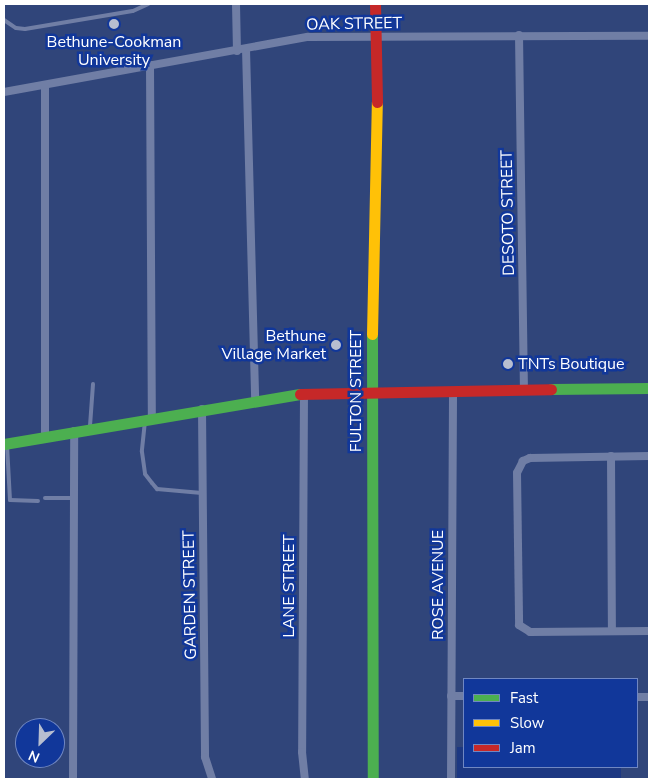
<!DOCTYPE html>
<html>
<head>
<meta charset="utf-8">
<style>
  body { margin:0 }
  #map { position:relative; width:653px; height:783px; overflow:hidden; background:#30457a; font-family:"Nunito Sans",sans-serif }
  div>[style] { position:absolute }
  .water>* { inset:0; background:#1d3882 }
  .lane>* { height:4px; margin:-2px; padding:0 2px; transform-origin:2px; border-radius:2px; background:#707ea5 }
  .street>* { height:8px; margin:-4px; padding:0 4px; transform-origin:4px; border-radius:4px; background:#707ea5 }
  .fast>* { height:11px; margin:-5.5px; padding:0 5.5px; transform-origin:5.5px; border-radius:5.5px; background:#4caf50 }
  .slow>* { height:11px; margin:-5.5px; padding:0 5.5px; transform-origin:5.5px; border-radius:5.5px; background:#ffc107 }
  .jam>* { height:11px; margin:-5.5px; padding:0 5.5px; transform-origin:5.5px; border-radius:5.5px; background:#c62828 }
  .dots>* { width:14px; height:14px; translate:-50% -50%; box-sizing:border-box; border:2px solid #11379a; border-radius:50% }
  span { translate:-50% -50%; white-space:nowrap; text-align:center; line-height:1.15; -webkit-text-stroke:5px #11379a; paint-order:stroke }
  .street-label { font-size:16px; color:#fff }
  .poi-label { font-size:16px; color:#fff }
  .right { translate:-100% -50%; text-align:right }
  .left { translate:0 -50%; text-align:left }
  .frame { position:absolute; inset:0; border:5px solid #fff; pointer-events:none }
  .legend { position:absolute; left:463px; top:678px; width:175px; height:90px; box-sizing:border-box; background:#11379a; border:1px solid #7087c2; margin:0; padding:6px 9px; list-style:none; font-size:15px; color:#fff }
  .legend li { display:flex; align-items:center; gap:10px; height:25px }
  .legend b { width:25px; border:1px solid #7087c2 }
  .north { position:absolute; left:15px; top:718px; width:50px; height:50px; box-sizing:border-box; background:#11379a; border:1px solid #7087c2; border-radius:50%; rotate:204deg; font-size:14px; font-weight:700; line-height:20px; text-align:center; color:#fff }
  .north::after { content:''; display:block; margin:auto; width:18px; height:22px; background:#b7bed0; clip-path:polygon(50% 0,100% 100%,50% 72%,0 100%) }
</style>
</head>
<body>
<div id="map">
  <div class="water">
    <div style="clip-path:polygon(457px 747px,464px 747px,464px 767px,621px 767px,621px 779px,457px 779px)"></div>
  </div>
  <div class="lane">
    <div style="left:4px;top:20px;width:14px;rotate:34deg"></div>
    <div style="left:16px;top:28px;width:9px;rotate:6deg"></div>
    <div style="left:25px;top:29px;width:109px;rotate:-9.5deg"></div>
    <div style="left:133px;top:11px;width:17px;rotate:-25deg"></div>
    <div style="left:145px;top:421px;width:31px;rotate:96deg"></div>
    <div style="left:142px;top:452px;width:22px;rotate:82deg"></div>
    <div style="left:145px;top:474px;width:11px;rotate:52deg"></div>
    <div style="left:152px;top:483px;width:8px;rotate:50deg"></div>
    <div style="left:157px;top:489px;width:45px;rotate:5.1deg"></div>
    <div style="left:90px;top:426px;width:42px;rotate:-85.9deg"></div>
    <div style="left:7px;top:445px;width:55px;rotate:86.9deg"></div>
    <div style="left:10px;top:500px;width:28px;rotate:2deg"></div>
    <div style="left:45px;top:498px;width:29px"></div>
  </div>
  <div class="street">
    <div style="left:236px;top:4px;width:47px;rotate:88.8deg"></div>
    <div style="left:519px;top:35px;width:355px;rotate:89.2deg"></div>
    <div style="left:246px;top:49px;width:350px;rotate:88.5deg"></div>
    <div style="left:150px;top:65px;width:353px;rotate:89.7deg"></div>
    <div style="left:45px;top:85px;width:351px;rotate:90deg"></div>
    <div style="left:4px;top:92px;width:309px;rotate:-10.3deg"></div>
    <div style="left:308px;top:37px;width:341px;rotate:-0.2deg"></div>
    <div style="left:304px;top:393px;width:359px;rotate:90.3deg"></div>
    <div style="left:302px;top:752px;width:27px;rotate:84deg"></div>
    <div style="left:202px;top:409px;width:348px;rotate:89.5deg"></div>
    <div style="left:205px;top:757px;width:23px;rotate:72deg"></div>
    <div style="left:611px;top:456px;width:175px;rotate:89.7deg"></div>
    <div style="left:649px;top:456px;width:119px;rotate:179deg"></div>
    <div style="left:530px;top:458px;width:8px;rotate:157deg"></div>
    <div style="left:523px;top:461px;width:13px;rotate:117deg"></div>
    <div style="left:517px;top:473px;width:152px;rotate:89.2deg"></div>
    <div style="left:519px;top:625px;width:13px;rotate:32deg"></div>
    <div style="left:530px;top:632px;width:119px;rotate:-0.5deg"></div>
    <div style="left:451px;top:696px;width:13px"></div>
    <div style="left:637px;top:697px;width:12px"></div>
    <div style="left:73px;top:779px;width:348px;rotate:-89.8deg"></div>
    <div style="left:451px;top:779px;width:388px;rotate:-89.7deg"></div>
  </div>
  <div class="fast">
    <div style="left:372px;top:334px;width:445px;rotate:89.9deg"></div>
    <div style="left:551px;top:389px;width:98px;rotate:-0.6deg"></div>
    <div style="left:4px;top:444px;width:300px;rotate:-9.6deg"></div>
  </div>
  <div class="slow">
    <div style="left:372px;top:334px;width:232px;rotate:-88.8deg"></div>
  </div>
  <div class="jam">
    <div style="left:375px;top:4px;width:98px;rotate:88.8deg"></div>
    <div style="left:300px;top:394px;width:251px;rotate:-1.1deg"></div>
  </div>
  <div class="dots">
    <div style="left:114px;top:24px;background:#b7bed0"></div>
    <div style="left:336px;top:345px;background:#b7bed0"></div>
    <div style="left:508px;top:364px;background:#b7bed0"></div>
  </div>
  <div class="street-label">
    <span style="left:354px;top:24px;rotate:-1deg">OAK STREET</span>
    <span style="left:508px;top:213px;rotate:-91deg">DESOTO STREET</span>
    <span style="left:356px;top:391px;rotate:-90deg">FULTON STREET</span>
    <span style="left:438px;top:585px;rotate:-90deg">ROSE AVENUE</span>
    <span style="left:289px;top:586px;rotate:-90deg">LANE STREET</span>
    <span style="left:190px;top:595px;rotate:-91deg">GARDEN STREET</span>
  </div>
  <div class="poi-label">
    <span style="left:114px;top:51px">Bethune-Cookman<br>University</span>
    <span class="right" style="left:326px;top:345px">Bethune<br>Village Market</span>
    <span class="left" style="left:518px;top:364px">TNTs Boutique</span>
  </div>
  <div class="frame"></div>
  <ul class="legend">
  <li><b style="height:6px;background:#4caf50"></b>Fast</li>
  <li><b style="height:6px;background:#ffc107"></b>Slow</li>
  <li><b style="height:6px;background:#c62828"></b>Jam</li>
  </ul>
  <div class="north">N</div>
</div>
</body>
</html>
